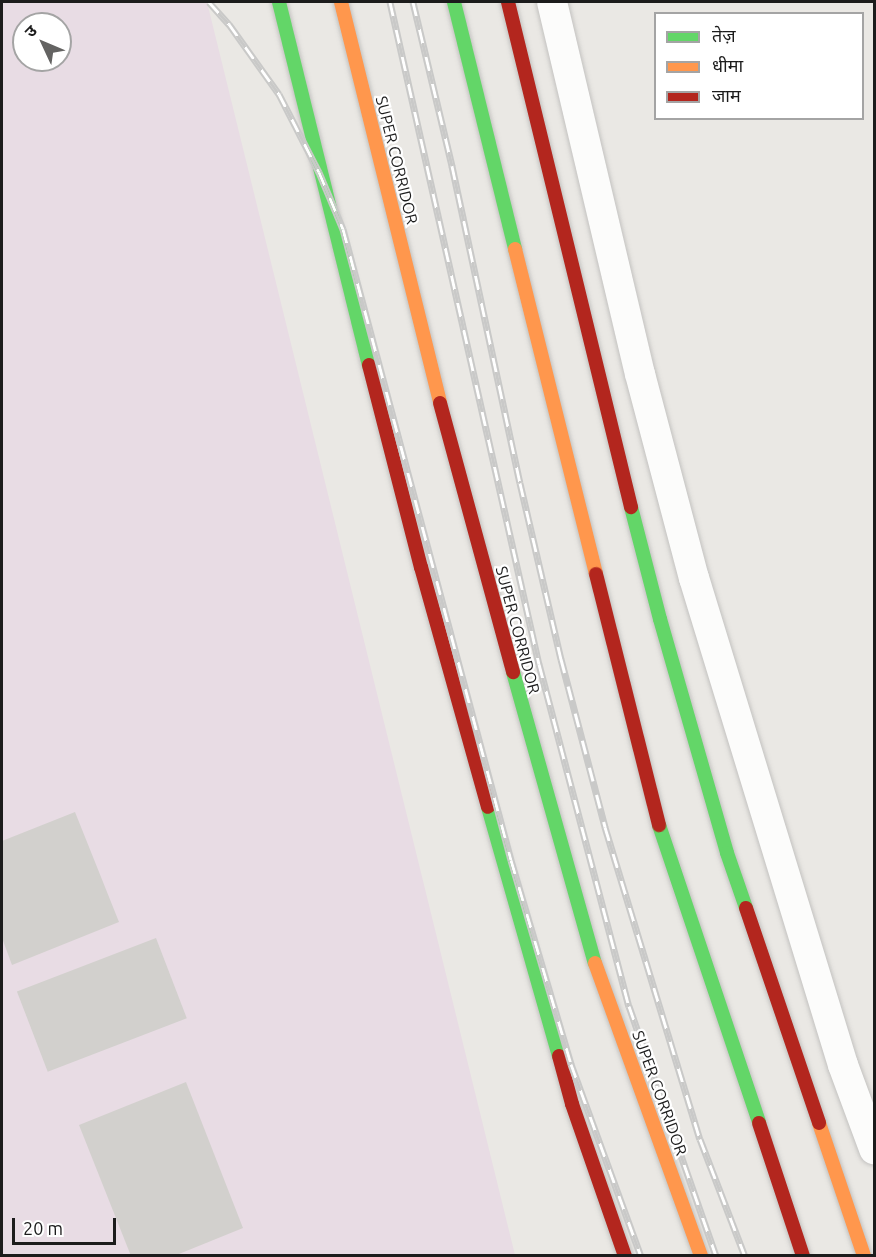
<!DOCTYPE html>
<html>
<head>
<meta charset="utf-8">
<style>
  body { margin:0 }
  #map { position:relative; width:876px; height:1257px; overflow:hidden; background:#eae8e4; font-family:Ubuntu,"Noto Sans Devanagari",sans-serif }
  div>[style] { position:absolute }
  .industrial>* { inset:0; background:#e8dce4 }
  .building>* { inset:0; background:#d2d0cd; transform-origin:0 0 }
  .roads { filter:drop-shadow(0 0 2px #c3c2c0) drop-shadow(0 0 2px #c3c2c0) }
  .street>* { height:30px; margin:-15px; padding:0 15px; transform-origin:15px; border-radius:15px; background:#fcfcfb }
  .fast>* { height:14px; margin:-7px; padding:0 7px; transform-origin:7px; border-radius:7px; background:#63d668 }
  .slow>* { height:14px; margin:-7px; padding:0 7px; transform-origin:7px; border-radius:7px; background:#ff974d }
  .jam>* { height:14px; margin:-7px; padding:0 7px; transform-origin:7px; border-radius:7px; background:#b3261e }
  .rail>* { height:7px; margin-top:-3.5px; transform-origin:0; background:repeating-linear-gradient(90deg,#fff 0 14px,#c9c9c8 0 28px); box-sizing:border-box; border-block:2px solid #c9c9c8 }
  span { translate:-50% -50%; white-space:nowrap; text-align:center; line-height:1.15; -webkit-text-stroke:4.5px #fff; paint-order:stroke }
  .street-label { font-size:16px; color:#1c1c1c }
  .frame { position:absolute; inset:0; border:3px solid #1c1c1c; pointer-events:none }
  .legend { position:absolute; left:654px; top:12px; width:210px; height:108px; box-sizing:border-box; background:#fff; border:2px solid #a4a4a4; margin:0; padding:8px 10px; list-style:none; font-size:18px; color:#1c1c1c }
  .legend li { display:flex; align-items:center; gap:12px; height:30px }
  .legend b { width:30px; border:2px solid #a4a4a4 }
  .north { position:absolute; left:12px; top:12px; width:60px; height:60px; box-sizing:border-box; background:#fff; border:2px solid #a4a4a4; border-radius:50%; rotate:314deg; font-size:16px; font-weight:700; line-height:24px; text-align:center; color:#1c1c1c }
  .north::after { content:''; display:block; margin:auto; width:21px; height:27px; background:#646362; clip-path:polygon(50% 0,100% 100%,50% 72%,0 100%) }
  .scale { position:absolute; left:12px; top:1218px; width:104px; height:27px; box-sizing:border-box; border:3px solid #1c1c1c; border-top:0; padding-left:8px; font-size:18px; line-height:21px; white-space:nowrap; color:#1c1c1c; -webkit-text-stroke:4px #fff; paint-order:stroke }
</style>
</head>
<body>
<div id="map">
  <div class="industrial">
    <div style="clip-path:polygon(evenodd,2px 2px,207px 2px,515px 1255px,2px 1256px,2px 2px,24px 24px,60px 24px,60px 60px,24px 60px,24px 24px)"></div>
  </div>
  <div class="building">
    <div style="clip-path:polygon(75px 812px,119px 922px,12px 965px,2px 938px,2px 841px)"></div>
    <div style="left:156px;top:938px;width:86px;height:149px;rotate:69deg"></div>
    <div style="clip-path:polygon(186px 1082px,243px 1228px,174px 1256px,131px 1256px,79px 1125px)"></div>
  </div>
  <div class="roads">
    <div class="street">
      <div style="left:552px;top:2px;width:382px;rotate:76.7deg"></div>
      <div style="left:640px;top:374px;width:211px;rotate:75.2deg"></div>
      <div style="left:694px;top:578px;width:509px;rotate:72.99deg"></div>
      <div style="left:843px;top:1065px;width:90px;rotate:69.7deg"></div>
    </div>
    <div class="fast">
      <div style="left:279px;top:2px;width:374px;rotate:76.1deg"></div>
      <div style="left:454px;top:2px;width:254px;rotate:76.1deg"></div>
      <div style="left:631px;top:507px;width:116px;rotate:75.5deg"></div>
      <div style="left:660px;top:619px;width:243px;rotate:74deg"></div>
      <div style="left:727px;top:853px;width:58px;rotate:70.9deg"></div>
      <div style="left:513px;top:672px;width:302px;rotate:74.3deg"></div>
      <div style="left:488px;top:807px;width:259px;rotate:74.1deg"></div>
      <div style="left:659px;top:825px;width:314px;rotate:71.4deg"></div>
    </div>
    <div class="slow">
      <div style="left:341px;top:2px;width:413px;rotate:76.1deg"></div>
      <div style="left:515px;top:249px;width:335px;rotate:76deg"></div>
      <div style="left:595px;top:963px;width:312px;rotate:70.1deg"></div>
      <div style="left:819px;top:1123px;width:140px;rotate:71.3deg"></div>
    </div>
    <div class="jam">
      <div style="left:508px;top:2px;width:520px;rotate:76.31deg"></div>
      <div style="left:369px;top:365px;width:209px;rotate:75.6deg"></div>
      <div style="left:421px;top:567px;width:249px;rotate:74.4deg"></div>
      <div style="left:440px;top:403px;width:279px;rotate:74.8deg"></div>
      <div style="left:596px;top:574px;width:259px;rotate:75.9deg"></div>
      <div style="left:746px;top:908px;width:227px;rotate:71.2deg"></div>
      <div style="left:559px;top:1056px;width:50px;rotate:74.8deg"></div>
      <div style="left:572px;top:1104px;width:161px;rotate:70.8deg"></div>
      <div style="left:759px;top:1123px;width:140px;rotate:71.7deg"></div>
    </div>
  </div>
  <div class="rail">
    <div style="left:209px;top:2px;width:30px;rotate:48deg"></div>
    <div style="left:229px;top:24px;width:86px;rotate:54.5deg"></div>
    <div style="left:279px;top:94px;width:88px;rotate:62.9deg"></div>
    <div style="left:319px;top:172px;width:62px;rotate:67.2deg"></div>
    <div style="left:343px;top:229px;width:653px;rotate:75.09deg"></div>
    <div style="left:511px;top:860px;width:213px;rotate:73.6deg"></div>
    <div style="left:571px;top:1064px;width:204px;rotate:70deg"></div>
    <div style="left:390px;top:2px;width:679px;rotate:77.32deg"></div>
    <div style="left:539px;top:664px;width:354px;rotate:75.3deg"></div>
    <div style="left:629px;top:1006px;width:265px;rotate:70.8deg"></div>
    <div style="left:413px;top:2px;width:169px;rotate:76.6deg"></div>
    <div style="left:452px;top:166px;width:324px;rotate:77.9deg"></div>
    <div style="left:520px;top:483px;width:181px;rotate:76.9deg"></div>
    <div style="left:561px;top:659px;width:174px;rotate:75.3deg"></div>
    <div style="left:605px;top:827px;width:326px;rotate:73.1deg"></div>
    <div style="left:700px;top:1139px;width:125px;rotate:69deg"></div>
  </div>
  <div class="street-label">
    <span style="left:397px;top:160px;rotate:76deg">SUPER CORRIDOR</span>
    <span style="left:518px;top:630px;rotate:75deg">SUPER CORRIDOR</span>
    <span style="left:660px;top:1093px;rotate:70deg">SUPER CORRIDOR</span>
  </div>
  <div class="frame"></div>
  <ul class="legend">
  <li><b style="height:8px;background:#63d668"></b>तेज़</li>
  <li><b style="height:8px;background:#ff974d"></b>धीमा</li>
  <li><b style="height:8px;background:#b3261e"></b>जाम</li>
  </ul>
  <div class="north">उ</div>
  <div class="scale">20 m</div>
</div>
</body>
</html>
